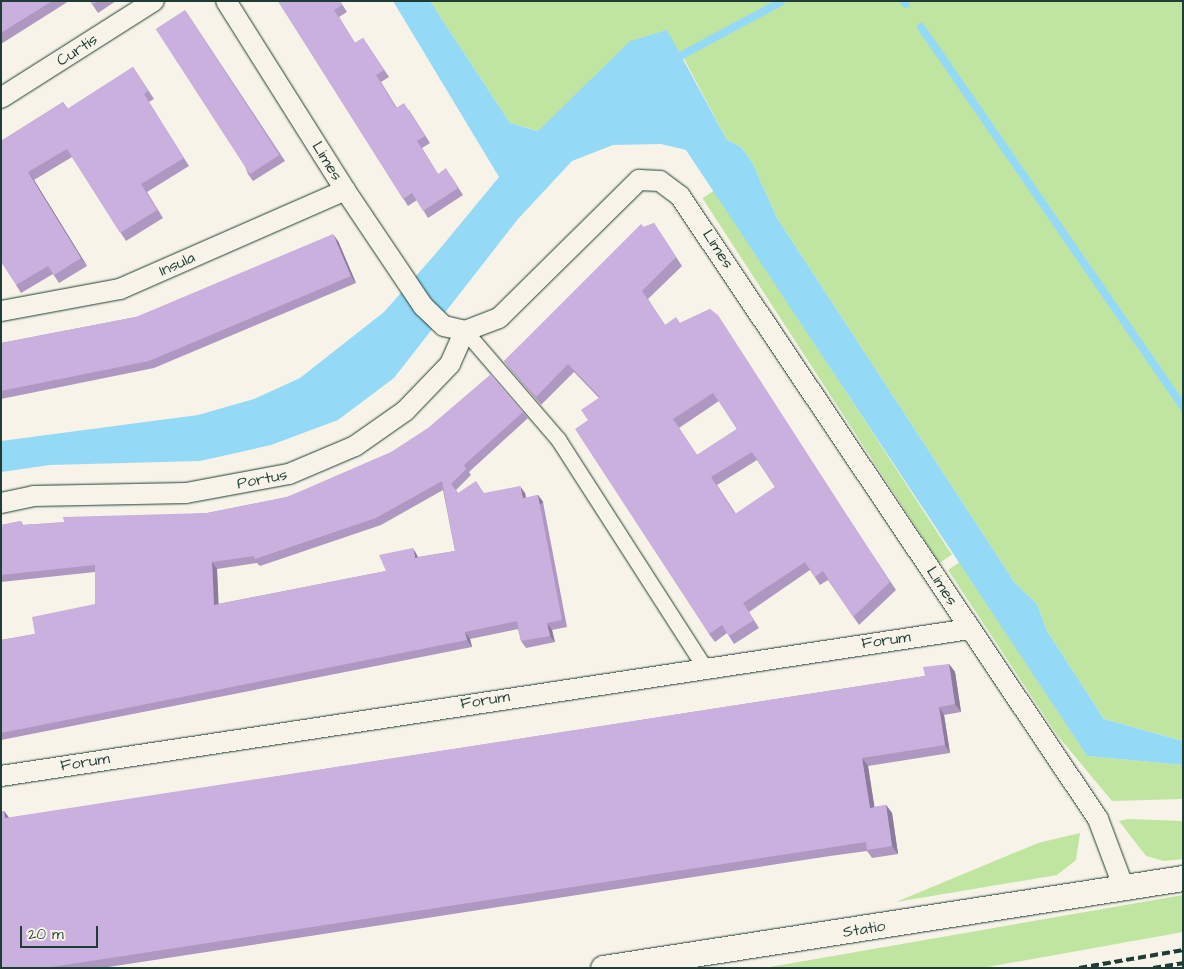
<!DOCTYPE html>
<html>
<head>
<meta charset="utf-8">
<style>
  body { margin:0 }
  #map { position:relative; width:1184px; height:969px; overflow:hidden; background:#f7f3e8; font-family:"Architects Daughter",sans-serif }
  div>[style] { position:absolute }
  .green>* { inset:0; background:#c0e5a0; transform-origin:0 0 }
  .water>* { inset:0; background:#94daf6 }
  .stream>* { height:8px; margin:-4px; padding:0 4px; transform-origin:4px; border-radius:4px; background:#94daf6 }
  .roads { filter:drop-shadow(0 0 1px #1f3d34) drop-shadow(0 0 1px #1f3d34) }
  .pedestrian>* { height:15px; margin:-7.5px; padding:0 7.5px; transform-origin:7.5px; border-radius:7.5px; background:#f7f3e8 }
  .minor>* { height:20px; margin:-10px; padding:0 10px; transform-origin:10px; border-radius:10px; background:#f7f3e8 }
  .tertiary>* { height:25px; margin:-12.5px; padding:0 12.5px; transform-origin:12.5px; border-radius:12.5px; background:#f7f3e8 }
  .rail>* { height:4px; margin-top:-2px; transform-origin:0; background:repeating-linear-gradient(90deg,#1f3d34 0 8px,transparent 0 12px) }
  .wall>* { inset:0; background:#ae97c0 }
  .shaded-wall>* { inset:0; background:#8d7b9c; transform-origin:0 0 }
  .building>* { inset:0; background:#cab0df; transform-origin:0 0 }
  span { translate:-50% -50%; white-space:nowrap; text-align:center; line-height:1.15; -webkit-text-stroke:4px #f7f3e8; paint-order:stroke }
  .street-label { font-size:16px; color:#1f3d34 }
  .frame { position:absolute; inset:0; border:2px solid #1f3d34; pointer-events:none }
  .scale { position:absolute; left:20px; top:926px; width:78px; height:22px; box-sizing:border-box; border:2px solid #1f3d34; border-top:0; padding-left:6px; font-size:15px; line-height:18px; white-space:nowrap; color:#1f3d34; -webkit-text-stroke:4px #f7f3e8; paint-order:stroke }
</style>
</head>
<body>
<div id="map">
  <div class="green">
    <div style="clip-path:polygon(430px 1px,1183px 1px,1183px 741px,1104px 719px,1047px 631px,1037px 604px,1015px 583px,777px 218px,752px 162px,741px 147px,727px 140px,682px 55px,597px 74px,539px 131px,510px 123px)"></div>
    <div style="left:715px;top:190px;width:435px;height:15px;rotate:57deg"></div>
    <div style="clip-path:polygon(960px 562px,1087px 756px,1183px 765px,1183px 799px,1112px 801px,1057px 735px,948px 570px)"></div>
    <div style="clip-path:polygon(1128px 819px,1183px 821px,1183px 859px,1164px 861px,1146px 856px,1119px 821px)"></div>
    <div style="clip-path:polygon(1080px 833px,1076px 860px,1057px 875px,896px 902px,1038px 843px)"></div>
    <div style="clip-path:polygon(1183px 895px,1183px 932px,982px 968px,764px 968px)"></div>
  </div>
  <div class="water">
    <div style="clip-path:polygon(393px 1px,430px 1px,510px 123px,538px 131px,630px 41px,667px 30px,727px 140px,741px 147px,752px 162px,777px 218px,1015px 583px,1037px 604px,1047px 631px,1104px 719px,1183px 741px,1183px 765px,1087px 756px,686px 150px,661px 144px,613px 145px,572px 161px,518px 219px,394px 378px,338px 420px,271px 445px,200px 461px,50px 465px,1px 472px,1px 441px,198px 415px,254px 399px,300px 378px,384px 312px,438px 251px,499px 177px)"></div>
  </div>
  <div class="stream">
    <div style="left:903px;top:1px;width:4px;rotate:45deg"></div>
    <div style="left:921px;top:27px;width:462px;rotate:55.4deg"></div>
    <div style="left:682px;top:55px;width:112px;rotate:-28.2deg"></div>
  </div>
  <div class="roads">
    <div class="pedestrian">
      <div style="left:465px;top:331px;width:143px;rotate:49.3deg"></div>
      <div style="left:558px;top:439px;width:270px;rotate:57.3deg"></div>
    </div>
    <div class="minor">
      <div style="left:226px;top:1px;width:223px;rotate:57.8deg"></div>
      <div style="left:345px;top:190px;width:140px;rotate:56.1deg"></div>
      <div style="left:423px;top:306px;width:29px;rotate:44deg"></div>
      <div style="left:444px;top:326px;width:22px;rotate:13deg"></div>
      <div style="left:465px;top:331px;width:36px;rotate:-21deg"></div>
      <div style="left:499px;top:318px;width:197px;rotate:-44.6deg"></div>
      <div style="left:639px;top:180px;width:21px;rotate:3deg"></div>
      <div style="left:660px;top:181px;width:25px;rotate:37deg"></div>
      <div style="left:680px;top:196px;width:750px;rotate:56.14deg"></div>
      <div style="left:1098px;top:819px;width:74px;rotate:69.4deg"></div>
      <div style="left:1px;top:98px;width:181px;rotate:-32.4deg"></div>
      <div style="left:1px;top:311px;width:121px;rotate:-10.5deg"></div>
      <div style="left:120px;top:289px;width:246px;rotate:-23.7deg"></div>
      <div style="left:1px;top:503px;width:34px;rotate:-12deg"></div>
      <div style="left:34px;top:496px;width:152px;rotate:-1.1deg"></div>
      <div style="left:186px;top:493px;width:105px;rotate:-10.5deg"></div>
      <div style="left:289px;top:474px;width:72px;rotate:-23deg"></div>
      <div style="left:355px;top:446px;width:61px;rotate:-35deg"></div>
      <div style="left:405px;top:411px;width:65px;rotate:-46.2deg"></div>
      <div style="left:450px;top:364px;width:36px;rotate:-66deg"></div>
      <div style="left:1px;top:776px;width:980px;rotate:-8.63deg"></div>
    </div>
    <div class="tertiary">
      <div style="left:603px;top:968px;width:587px;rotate:-8.82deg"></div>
    </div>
  </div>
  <div class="rail">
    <div style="left:1079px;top:968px;width:106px;rotate:-9.8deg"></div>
    <div style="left:1153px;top:968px;width:30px;rotate:-9deg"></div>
  </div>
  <div class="wall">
    <div style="clip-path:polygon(1px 1px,69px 1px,1px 44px)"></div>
    <div style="clip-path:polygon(90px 1px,116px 1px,98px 13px)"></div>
    <div style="clip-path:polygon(278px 1px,340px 1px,347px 12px,339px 17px,355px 43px,363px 38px,389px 77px,381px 82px,397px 108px,409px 110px,430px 143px,422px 148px,438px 174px,451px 176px,463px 195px,428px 218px,417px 200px,408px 206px)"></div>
    <div style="clip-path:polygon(185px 10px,285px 161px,253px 181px,248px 174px)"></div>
    <div style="clip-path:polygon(133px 67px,154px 99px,149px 102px,189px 166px,147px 192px,163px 218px,126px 241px,72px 157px,34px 180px,87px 266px,59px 283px,53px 274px,21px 293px,16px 285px,1px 141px,63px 102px,68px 109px)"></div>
    <div style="clip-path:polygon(evenodd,654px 223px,682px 266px,648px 299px,665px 325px,680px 323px,710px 309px,896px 590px,859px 625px,828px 580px,820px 585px,810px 570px,749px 612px,759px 628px,734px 644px,727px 633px,715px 642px,709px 634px,588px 420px,599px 398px,574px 372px,541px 405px,510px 369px,504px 361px,644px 227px,654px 223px,719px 401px,737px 429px,697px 455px,679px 428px,719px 401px,654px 223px,757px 460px,775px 487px,736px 514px,717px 485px,757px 460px)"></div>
    <div style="clip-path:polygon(338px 241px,356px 283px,154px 368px,1px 399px,1px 343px,136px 317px)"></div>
    <div style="clip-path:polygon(evenodd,523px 412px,528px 418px,469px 472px,471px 475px,456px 490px,458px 493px,525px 493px,526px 498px,538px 495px,543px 502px,567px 627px,552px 630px,555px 642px,526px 648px,521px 641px,518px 629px,470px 639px,472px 647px,1px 740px,1px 640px,35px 634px,95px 604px,95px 572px,1px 582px,1px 525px,21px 521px,23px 525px,207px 513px,287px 497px,523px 412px,443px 490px,455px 551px,418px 557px,417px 555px,386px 571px,218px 604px,217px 569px,257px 563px,260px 566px,381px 525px,443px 490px)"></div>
    <div style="clip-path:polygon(949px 664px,955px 672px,961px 712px,944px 715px,950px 753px,868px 766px,874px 807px,886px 805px,892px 813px,898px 854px,872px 858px,867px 851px,830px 856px,102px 968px,1px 968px,4px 811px,9px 818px,925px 676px)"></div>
  </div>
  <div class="shaded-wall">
    <div style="clip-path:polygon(28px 172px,34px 180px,87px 266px,81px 258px)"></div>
    <div style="clip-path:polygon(333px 234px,338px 241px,356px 283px,351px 276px)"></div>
    <div style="clip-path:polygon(520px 486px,525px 493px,527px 505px,523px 498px)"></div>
    <div style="left:538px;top:495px;width:9px;height:127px;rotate:54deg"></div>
    <div style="clip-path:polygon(413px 548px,417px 555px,419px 565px,415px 558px)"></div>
    <div style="clip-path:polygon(212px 562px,217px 569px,219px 612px,214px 605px)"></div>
    <div style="clip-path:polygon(547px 623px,552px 630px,555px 642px,550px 636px)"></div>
    <div style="clip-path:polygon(465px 632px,470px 639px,472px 647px,467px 640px)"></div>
    <div style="clip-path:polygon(949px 664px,955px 672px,961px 712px,955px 704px)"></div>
    <div style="clip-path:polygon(939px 707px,944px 715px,950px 753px,945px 745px)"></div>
    <div style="clip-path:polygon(862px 758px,868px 766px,876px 816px,870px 808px)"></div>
    <div style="clip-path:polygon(886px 805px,892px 813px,898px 854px,892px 846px)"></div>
    <div style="clip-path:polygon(4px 811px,10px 819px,5px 818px)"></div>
  </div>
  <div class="building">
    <div style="clip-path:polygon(1px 1px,52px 1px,1px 33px)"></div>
    <div style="clip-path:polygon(90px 1px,98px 1px,92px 5px)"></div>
    <div style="clip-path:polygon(278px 1px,340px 1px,342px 5px,334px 10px,355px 43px,363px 38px,384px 70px,376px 75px,396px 108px,404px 103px,425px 136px,417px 141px,438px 174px,446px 168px,458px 188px,423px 211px,412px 193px,403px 199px)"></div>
    <div style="left:185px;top:10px;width:173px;height:35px;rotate:57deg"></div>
    <div style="clip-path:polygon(133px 67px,148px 91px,144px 94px,184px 158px,141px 184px,157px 210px,120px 233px,67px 149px,28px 172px,81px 258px,54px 275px,48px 266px,16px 285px,1px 262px,1px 141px,63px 102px,67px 109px)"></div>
    <div style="clip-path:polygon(evenodd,654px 223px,676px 257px,642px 291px,665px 325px,676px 317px,680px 323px,710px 309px,718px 315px,890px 582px,853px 617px,823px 571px,815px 577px,805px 562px,743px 603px,754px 620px,729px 636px,722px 625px,709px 634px,575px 429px,588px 420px,581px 410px,600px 397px,568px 364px,536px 397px,504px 361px,641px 224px,644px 227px,654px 223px,713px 393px,737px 429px,697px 455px,673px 419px,713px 393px,654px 223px,752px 452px,775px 487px,735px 514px,711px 477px,752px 452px)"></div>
    <div style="clip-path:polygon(333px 234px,351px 276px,149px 361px,1px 391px,1px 343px,136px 317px)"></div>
    <div style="clip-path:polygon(evenodd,491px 374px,523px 412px,464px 465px,466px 469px,451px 484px,458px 493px,476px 481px,484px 493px,520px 486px,523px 498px,538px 495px,562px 620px,547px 623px,550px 636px,521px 641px,517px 621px,465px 632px,467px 640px,1px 733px,1px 640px,35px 634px,32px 617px,95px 604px,95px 565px,1px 575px,1px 525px,21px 521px,22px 525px,64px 522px,63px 517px,207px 513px,287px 497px,391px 452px,428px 428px,491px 374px,442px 481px,455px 551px,415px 558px,413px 548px,379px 555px,386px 571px,214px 605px,212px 562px,254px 556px,255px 559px,376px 518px,442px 481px)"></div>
    <div style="clip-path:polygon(949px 664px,955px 704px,939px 707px,945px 745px,862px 758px,870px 808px,886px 805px,892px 846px,867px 850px,866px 842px,45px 968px,1px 968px,1px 811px,4px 811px,5px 818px,925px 676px,923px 667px)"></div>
  </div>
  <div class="street-label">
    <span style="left:77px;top:50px;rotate:-33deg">Curtis</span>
    <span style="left:327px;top:161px;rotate:58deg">Limes</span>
    <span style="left:718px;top:249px;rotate:57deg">Limes</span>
    <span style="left:177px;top:264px;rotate:-24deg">Insula</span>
    <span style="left:262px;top:479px;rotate:-11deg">Portus</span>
    <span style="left:942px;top:586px;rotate:57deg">Limes</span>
    <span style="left:886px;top:640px;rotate:-8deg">Forum</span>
    <span style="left:485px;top:700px;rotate:-9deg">Forum</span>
    <span style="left:85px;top:762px;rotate:-9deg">Forum</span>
    <span style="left:864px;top:929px;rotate:-9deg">Statio</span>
  </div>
  <div class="frame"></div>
  <div class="scale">20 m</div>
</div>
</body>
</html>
